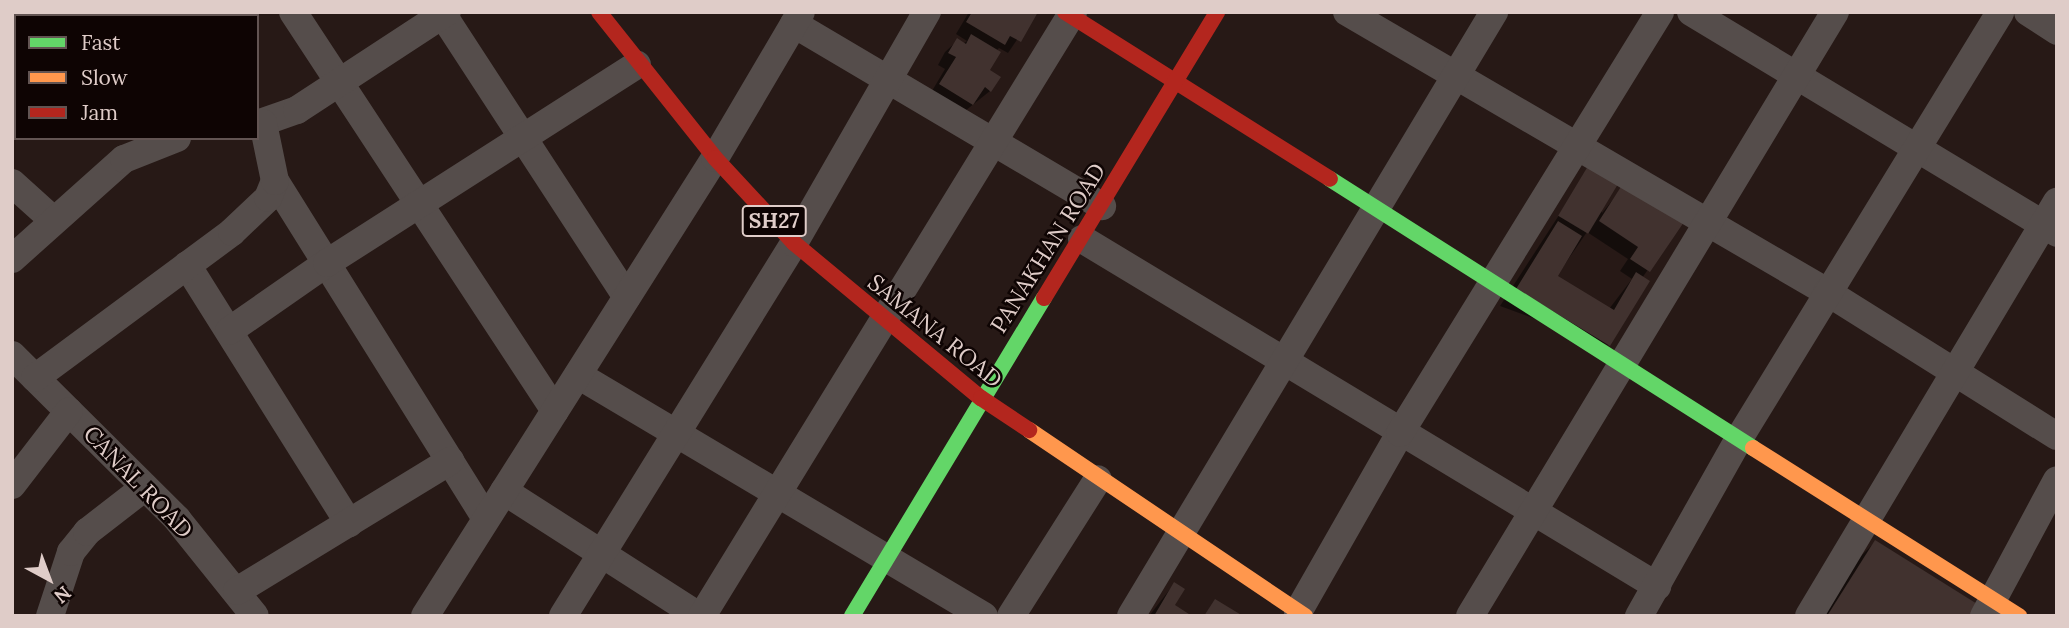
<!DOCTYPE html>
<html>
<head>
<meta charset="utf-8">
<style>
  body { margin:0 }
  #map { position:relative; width:2069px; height:628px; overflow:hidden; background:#271916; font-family:Lora,serif }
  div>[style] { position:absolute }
  .shadow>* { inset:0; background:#0007 }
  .building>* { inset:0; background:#41322f; transform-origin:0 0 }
  .street>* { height:28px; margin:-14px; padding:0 14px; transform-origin:14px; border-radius:14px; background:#554d4b }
  .fast>* { height:16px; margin:-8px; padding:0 8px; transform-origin:8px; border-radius:8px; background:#63d668 }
  .slow>* { height:16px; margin:-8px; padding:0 8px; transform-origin:8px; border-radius:8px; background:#ff974d }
  .jam>* { height:16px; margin:-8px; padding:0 8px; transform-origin:8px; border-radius:8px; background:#b3261e }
  span { translate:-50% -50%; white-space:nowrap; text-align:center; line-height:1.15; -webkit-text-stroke:5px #0e0403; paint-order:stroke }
  .shield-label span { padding:2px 5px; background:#0e0403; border:2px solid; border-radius:5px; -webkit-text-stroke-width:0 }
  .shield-label { font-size:21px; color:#dfccc8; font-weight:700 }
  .street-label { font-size:23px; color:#dfccc8 }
  .frame { position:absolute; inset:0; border:14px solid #dfccc8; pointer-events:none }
  .legend { position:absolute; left:14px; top:14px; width:245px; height:126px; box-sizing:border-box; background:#0e0403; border:2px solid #625452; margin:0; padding:9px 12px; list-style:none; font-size:21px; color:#dfccc8 }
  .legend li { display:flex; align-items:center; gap:14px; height:35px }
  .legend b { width:35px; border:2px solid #625452 }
  .north { position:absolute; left:14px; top:544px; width:70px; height:70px; -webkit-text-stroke:5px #0e0403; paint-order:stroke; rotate:139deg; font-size:19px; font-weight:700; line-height:28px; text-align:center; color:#dfccc8 }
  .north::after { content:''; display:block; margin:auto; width:24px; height:32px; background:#dfccc8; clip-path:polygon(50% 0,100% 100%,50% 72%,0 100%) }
</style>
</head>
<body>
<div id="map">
  <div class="shadow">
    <div style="clip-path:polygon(969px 12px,1036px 12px,1008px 53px,999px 48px,996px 51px,987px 70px,990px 91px,960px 115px,929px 96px,945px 69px,938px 65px,945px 52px,957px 41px,963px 44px,967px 41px,956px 34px)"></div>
    <div style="clip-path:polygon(evenodd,1589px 169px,1602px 213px,1625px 185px,1682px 222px,1642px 278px,1608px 345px,1500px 306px,1589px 169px,1587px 232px,1628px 259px,1620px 271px,1632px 279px,1609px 309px,1556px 277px,1587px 232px)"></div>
    <div style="clip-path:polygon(1875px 542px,1974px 616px,1818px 616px,1848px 569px)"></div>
    <div style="clip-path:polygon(1174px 584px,1172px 606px,1189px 616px,1149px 616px)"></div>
  </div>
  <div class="building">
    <div style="clip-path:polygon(972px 12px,1038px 12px,1021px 42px,1010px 36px,1005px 45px,966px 22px)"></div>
    <div style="clip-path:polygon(971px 34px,1001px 52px,990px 70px,1001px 77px,991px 92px,985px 87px,973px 105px,939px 84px,956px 57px,948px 53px,957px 38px,966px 44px)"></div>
    <div style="left:1588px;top:166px;width:35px;height:58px;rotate:31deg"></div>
    <div style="clip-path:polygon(1624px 182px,1684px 222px,1650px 272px,1630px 259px,1638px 247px,1599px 221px)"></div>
    <div style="clip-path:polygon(1558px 221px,1582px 236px,1558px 276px,1614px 310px,1636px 272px,1650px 281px,1610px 346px,1516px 289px)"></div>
    <div style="clip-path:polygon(1875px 540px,1982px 607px,1976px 616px,1827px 616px)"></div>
    <div style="clip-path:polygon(1174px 582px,1185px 589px,1175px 605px,1192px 616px,1154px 616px)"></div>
    <div style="clip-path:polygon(1215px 599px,1243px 616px,1204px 616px)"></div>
  </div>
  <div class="street">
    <div style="left:90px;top:12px;width:5px;rotate:53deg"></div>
    <div style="left:293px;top:12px;width:477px;rotate:56.7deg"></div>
    <div style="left:441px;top:12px;width:340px;rotate:56.9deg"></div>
    <div style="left:1347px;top:12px;width:556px;rotate:30.26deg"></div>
    <div style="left:1827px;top:292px;width:271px;rotate:32.1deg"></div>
    <div style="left:1691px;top:12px;width:428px;rotate:31.1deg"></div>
    <div style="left:2028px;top:12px;width:35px;rotate:33deg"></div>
    <div style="left:794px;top:24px;width:358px;rotate:30.6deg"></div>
    <div style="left:257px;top:124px;width:42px;rotate:-19.3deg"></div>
    <div style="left:297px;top:110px;width:179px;rotate:-33.2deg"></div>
    <div style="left:275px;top:181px;width:398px;rotate:58deg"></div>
    <div style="left:12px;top:183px;width:54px;rotate:42deg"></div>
    <div style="left:1082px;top:239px;width:672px;rotate:31.11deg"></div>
    <div style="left:12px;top:259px;width:150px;rotate:-41.8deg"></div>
    <div style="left:124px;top:159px;width:57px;rotate:-21.6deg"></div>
    <div style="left:187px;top:265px;width:305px;rotate:57.9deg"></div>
    <div style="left:229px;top:331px;width:119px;rotate:-34.8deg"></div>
    <div style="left:327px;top:263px;width:368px;rotate:-32.6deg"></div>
    <div style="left:12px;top:355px;width:233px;rotate:44.8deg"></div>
    <div style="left:177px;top:519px;width:124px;rotate:51.2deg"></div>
    <div style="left:578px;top:375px;width:472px;rotate:30.7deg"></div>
    <div style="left:35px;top:378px;width:245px;rotate:-36.5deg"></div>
    <div style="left:232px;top:232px;width:50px;rotate:-43.4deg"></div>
    <div style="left:268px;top:198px;width:18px;rotate:-68deg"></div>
    <div style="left:275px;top:181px;width:59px;rotate:-101.7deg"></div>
    <div style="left:12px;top:485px;width:93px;rotate:-52.4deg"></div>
    <div style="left:504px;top:491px;width:232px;rotate:32.7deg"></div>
    <div style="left:237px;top:591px;width:250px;rotate:-31.4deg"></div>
    <div style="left:1298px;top:612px;width:206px;rotate:-60.3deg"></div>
    <div style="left:1400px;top:433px;width:495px;rotate:-58.3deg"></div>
    <div style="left:50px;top:616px;width:67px;rotate:-71.8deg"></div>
    <div style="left:71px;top:552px;width:26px;rotate:-51deg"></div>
    <div style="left:87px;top:532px;width:73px;rotate:-37.8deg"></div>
    <div style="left:425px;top:616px;width:542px;rotate:-57.66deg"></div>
    <div style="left:715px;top:158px;width:169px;rotate:-59.5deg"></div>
    <div style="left:563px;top:616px;width:439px;rotate:-58.2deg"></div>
    <div style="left:794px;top:243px;width:267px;rotate:-60.1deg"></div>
    <div style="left:702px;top:616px;width:709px;rotate:-58.44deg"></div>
    <div style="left:1011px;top:616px;width:162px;rotate:-57.6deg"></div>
    <div style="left:1131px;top:616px;width:705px;rotate:-58.99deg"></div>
    <div style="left:1470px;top:616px;width:706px;rotate:-58.86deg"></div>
    <div style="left:1639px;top:616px;width:206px;rotate:-60.6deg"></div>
    <div style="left:1740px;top:437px;width:498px;rotate:-58.5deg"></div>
    <div style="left:1809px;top:616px;width:483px;rotate:-59.1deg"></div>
    <div style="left:1984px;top:616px;width:154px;rotate:-61.8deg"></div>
  </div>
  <div class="fast">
    <div style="left:1330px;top:179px;width:501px;rotate:32.45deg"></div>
    <div style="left:852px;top:616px;width:371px;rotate:-58.9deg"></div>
  </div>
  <div class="slow">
    <div style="left:1029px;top:430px;width:333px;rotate:34deg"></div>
    <div style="left:1753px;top:448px;width:315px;rotate:32.3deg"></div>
  </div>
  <div class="jam">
    <div style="left:599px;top:12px;width:186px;rotate:51.5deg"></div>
    <div style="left:715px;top:158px;width:116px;rotate:47.1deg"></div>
    <div style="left:794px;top:243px;width:243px;rotate:39.7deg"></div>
    <div style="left:981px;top:398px;width:58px;rotate:33.7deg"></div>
    <div style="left:1065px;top:12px;width:313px;rotate:32.2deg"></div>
    <div style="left:1044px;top:298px;width:334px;rotate:-58.8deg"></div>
  </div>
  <div class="shield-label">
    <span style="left:774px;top:221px">SH27</span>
  </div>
  <div class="street-label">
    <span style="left:1048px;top:248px;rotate:-58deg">PANAKHAN ROAD</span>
    <span style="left:935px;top:331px;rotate:39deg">SAMANA ROAD</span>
    <span style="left:138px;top:482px;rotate:46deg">CANAL ROAD</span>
  </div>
  <div class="frame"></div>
  <ul class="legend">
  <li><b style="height:9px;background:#63d668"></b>Fast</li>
  <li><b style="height:9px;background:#ff974d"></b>Slow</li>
  <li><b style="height:9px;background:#b3261e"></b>Jam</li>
  </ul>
  <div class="north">N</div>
</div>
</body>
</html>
